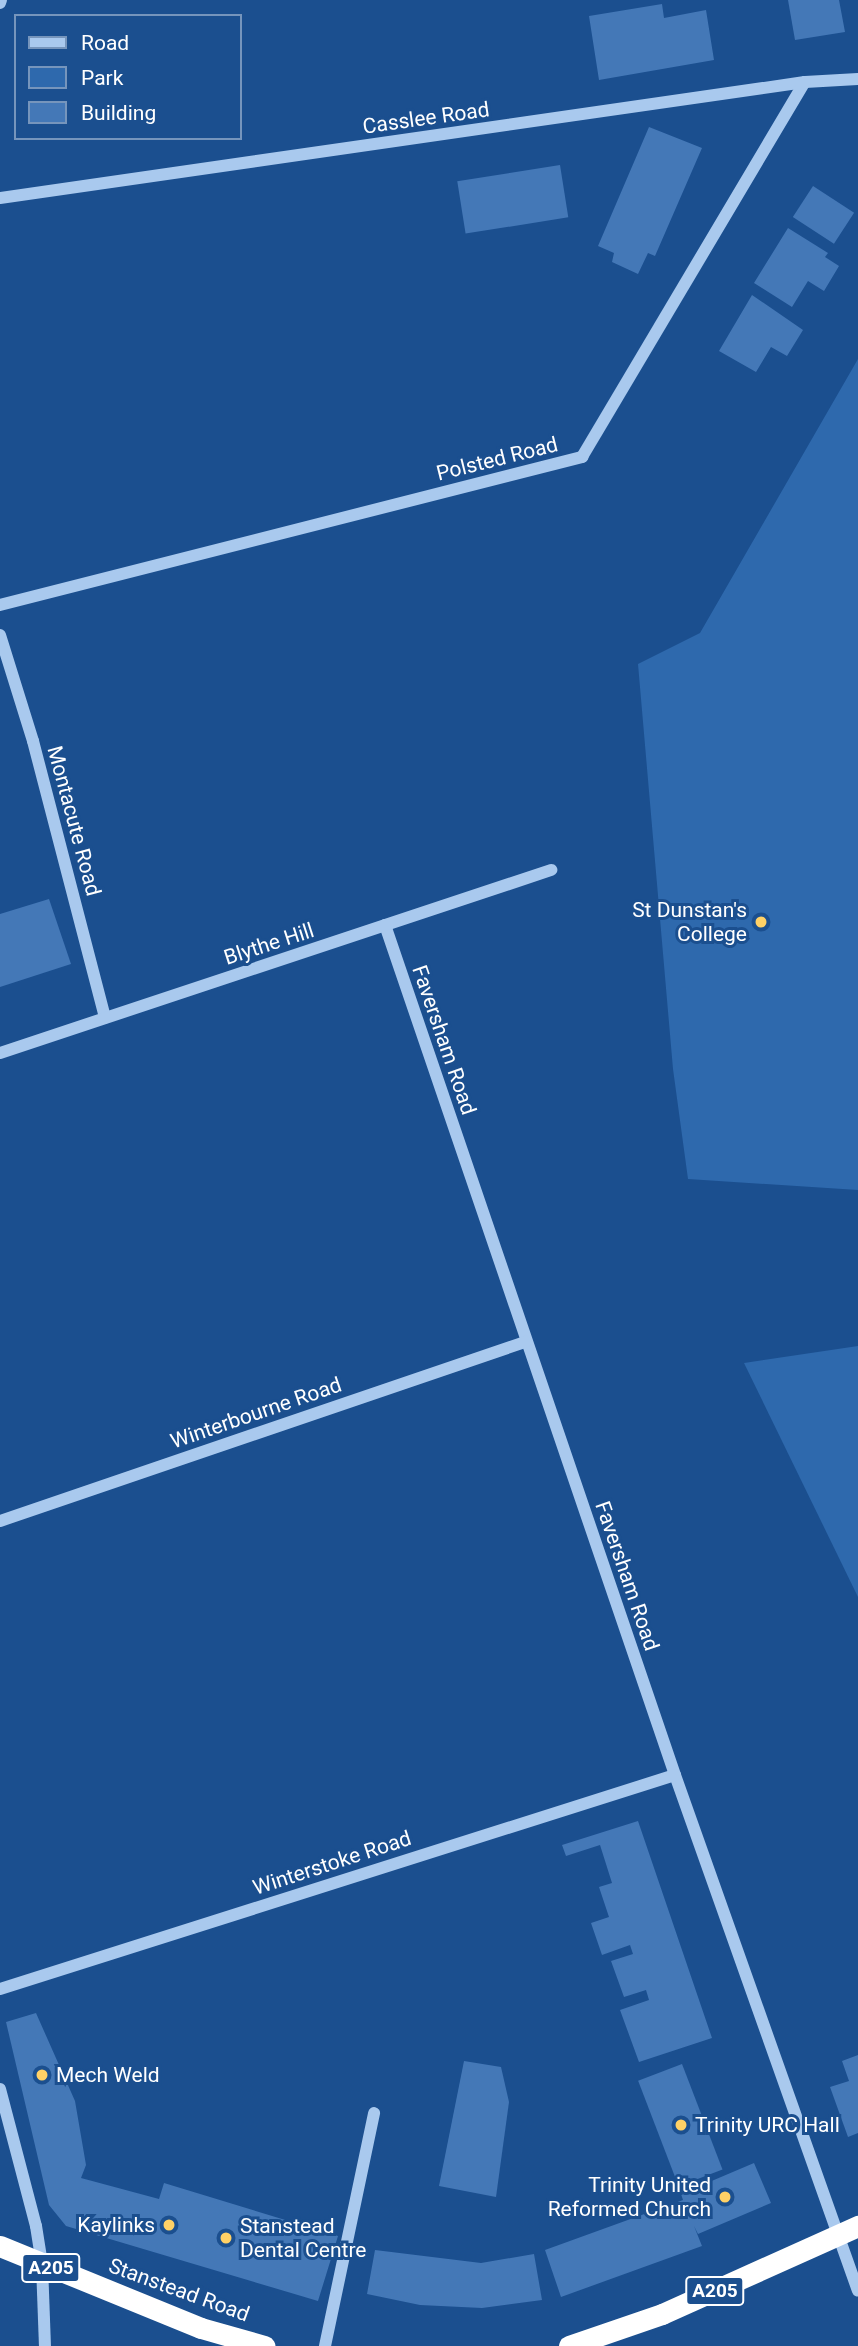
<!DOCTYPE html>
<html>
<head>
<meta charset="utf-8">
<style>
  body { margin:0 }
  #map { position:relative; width:858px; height:2346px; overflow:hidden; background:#1b4f8f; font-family:Roboto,sans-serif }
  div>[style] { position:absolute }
  .green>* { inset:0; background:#2e69ad }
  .building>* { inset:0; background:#4478b7; transform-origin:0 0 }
  .minor>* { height:12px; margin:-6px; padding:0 6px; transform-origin:6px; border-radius:6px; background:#a9c9ee }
  .highway>* { height:21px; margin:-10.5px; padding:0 10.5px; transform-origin:10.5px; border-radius:10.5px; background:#fff }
  .dots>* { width:19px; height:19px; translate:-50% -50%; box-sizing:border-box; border:4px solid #1b4f8f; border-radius:50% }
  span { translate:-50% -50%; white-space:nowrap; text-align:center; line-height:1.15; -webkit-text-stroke:6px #1b4f8f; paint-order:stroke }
  .shield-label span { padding:2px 5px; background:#1b4f8f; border:2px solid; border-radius:5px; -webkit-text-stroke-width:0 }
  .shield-label { font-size:19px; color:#fff; font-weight:700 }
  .street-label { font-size:21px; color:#fff }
  .poi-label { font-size:21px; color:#fff }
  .right { translate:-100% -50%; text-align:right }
  .left { translate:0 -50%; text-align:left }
  .legend { position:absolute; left:14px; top:14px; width:228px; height:126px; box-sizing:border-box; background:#1b4f8f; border:2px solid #7695bc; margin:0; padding:9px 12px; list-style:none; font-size:21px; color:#fff }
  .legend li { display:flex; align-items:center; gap:14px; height:35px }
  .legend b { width:35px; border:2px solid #7695bc }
</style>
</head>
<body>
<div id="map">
  <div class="green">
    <div style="clip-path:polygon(858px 359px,858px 1190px,688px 1179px,673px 1069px,638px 664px,700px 633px)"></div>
    <div style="clip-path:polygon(858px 1346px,858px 1597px,744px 1363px)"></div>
  </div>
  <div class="building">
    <div style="clip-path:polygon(788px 0,839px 0,845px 32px,795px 40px)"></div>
    <div style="clip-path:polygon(662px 4px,664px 18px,706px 10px,714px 60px,599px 80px,589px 16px)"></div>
    <div style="clip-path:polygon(649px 127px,702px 148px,655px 256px,648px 253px,638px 274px,612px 262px,614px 253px,598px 246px)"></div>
    <div style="left:560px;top:165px;width:53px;height:104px;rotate:81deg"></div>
    <div style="left:813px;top:186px;width:49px;height:37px;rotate:33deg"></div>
    <div style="clip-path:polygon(788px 228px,828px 253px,825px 257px,839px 266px,824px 291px,808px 281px,792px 307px,754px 283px)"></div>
    <div style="clip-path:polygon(752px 295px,803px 330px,787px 356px,771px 347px,756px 372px,719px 351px)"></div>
    <div style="clip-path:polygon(49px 899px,71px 964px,0 987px,0 914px)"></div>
    <div style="clip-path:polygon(638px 1821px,712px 2038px,639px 2062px,620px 2010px,649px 2000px,646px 1990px,624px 1997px,611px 1961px,633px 1954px,630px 1945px,602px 1955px,591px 1923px,609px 1917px,599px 1887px,612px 1883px,600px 1845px,566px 1856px,562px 1845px)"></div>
    <div style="clip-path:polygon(36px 2013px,75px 2101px,86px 2165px,81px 2178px,159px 2199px,164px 2183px,338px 2236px,318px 2301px,66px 2226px,49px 2205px,6px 2022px)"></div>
    <div style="clip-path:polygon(858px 2055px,858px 2133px,848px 2137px,830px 2087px,849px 2081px,842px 2061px)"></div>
    <div style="clip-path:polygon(464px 2061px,501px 2067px,509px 2102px,496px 2197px,439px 2186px)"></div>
    <div style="left:682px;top:2064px;width:113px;height:47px;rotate:69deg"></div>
    <div style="clip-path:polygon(754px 2163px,771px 2203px,698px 2234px,694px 2226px,702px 2246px,561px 2297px,545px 2250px,683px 2200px,681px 2194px)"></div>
    <div style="clip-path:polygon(375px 2250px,481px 2263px,534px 2254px,542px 2300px,482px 2308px,420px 2305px,367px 2294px)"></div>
  </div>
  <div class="minor">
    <div style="left:0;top:3px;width:3px;rotate:-72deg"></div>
    <div style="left:0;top:198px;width:813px;rotate:-8.2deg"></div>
    <div style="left:805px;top:82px;width:53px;rotate:-3.2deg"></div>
    <div style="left:0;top:605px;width:601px;rotate:-14.27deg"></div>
    <div style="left:582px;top:457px;width:436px;rotate:-59.3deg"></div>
    <div style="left:0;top:635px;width:111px;rotate:72.7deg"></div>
    <div style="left:33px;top:741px;width:286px;rotate:75.4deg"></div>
    <div style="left:385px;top:925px;width:898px;rotate:71.16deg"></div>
    <div style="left:675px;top:1775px;width:547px;rotate:70.47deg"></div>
    <div style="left:0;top:1053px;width:581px;rotate:-18.37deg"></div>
    <div style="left:0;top:1521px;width:555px;rotate:-18.83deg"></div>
    <div style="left:0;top:1989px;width:708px;rotate:-17.59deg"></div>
    <div style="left:0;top:2089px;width:142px;rotate:75.3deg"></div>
    <div style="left:36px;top:2226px;width:39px;rotate:81deg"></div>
    <div style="left:42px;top:2265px;width:81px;rotate:87.9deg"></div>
    <div style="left:325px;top:2346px;width:238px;rotate:-78.1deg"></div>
  </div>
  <div class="highway">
    <div style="left:0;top:2246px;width:217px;rotate:22.2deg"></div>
    <div style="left:201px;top:2328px;width:66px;rotate:15.9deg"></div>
    <div style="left:569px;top:2346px;width:98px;rotate:-19deg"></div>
    <div style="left:662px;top:2314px;width:215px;rotate:-24.2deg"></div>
  </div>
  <div class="dots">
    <div style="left:761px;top:922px;background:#ffd166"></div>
    <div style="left:42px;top:2075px;background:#ffd166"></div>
    <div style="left:681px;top:2125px;background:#ffd166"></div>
    <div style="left:725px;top:2197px;background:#ffd166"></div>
    <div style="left:169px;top:2225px;background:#ffd166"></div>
    <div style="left:226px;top:2238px;background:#ffd166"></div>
  </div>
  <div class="shield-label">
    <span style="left:51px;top:2268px">A205</span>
    <span style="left:715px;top:2291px">A205</span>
  </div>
  <div class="street-label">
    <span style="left:426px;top:118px;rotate:-8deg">Casslee Road</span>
    <span style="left:497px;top:459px;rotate:-14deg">Polsted Road</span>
    <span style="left:74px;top:821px;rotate:75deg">Montacute Road</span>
    <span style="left:269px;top:944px;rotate:-18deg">Blythe Hill</span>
    <span style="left:444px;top:1040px;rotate:71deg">Faversham Road</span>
    <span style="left:256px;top:1413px;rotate:-19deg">Winterbourne Road</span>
    <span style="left:627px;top:1576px;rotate:71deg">Faversham Road</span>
    <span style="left:332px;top:1863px;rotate:-18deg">Winterstoke Road</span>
    <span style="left:179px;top:2290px;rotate:20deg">Stanstead Road</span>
  </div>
  <div class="poi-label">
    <span class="right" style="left:747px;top:922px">St Dunstan's<br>College</span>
    <span class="left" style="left:56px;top:2075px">Mech Weld</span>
    <span class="left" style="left:695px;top:2125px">Trinity URC Hall</span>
    <span class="right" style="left:711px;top:2197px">Trinity United<br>Reformed Church</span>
    <span class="right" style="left:155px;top:2225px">Kaylinks</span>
    <span class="left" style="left:240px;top:2238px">Stanstead<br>Dental Centre</span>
  </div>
  <ul class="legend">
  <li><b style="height:9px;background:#a9c9ee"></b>Road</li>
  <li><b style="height:19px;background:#2e69ad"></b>Park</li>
  <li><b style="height:19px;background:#4478b7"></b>Building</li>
  </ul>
</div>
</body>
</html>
